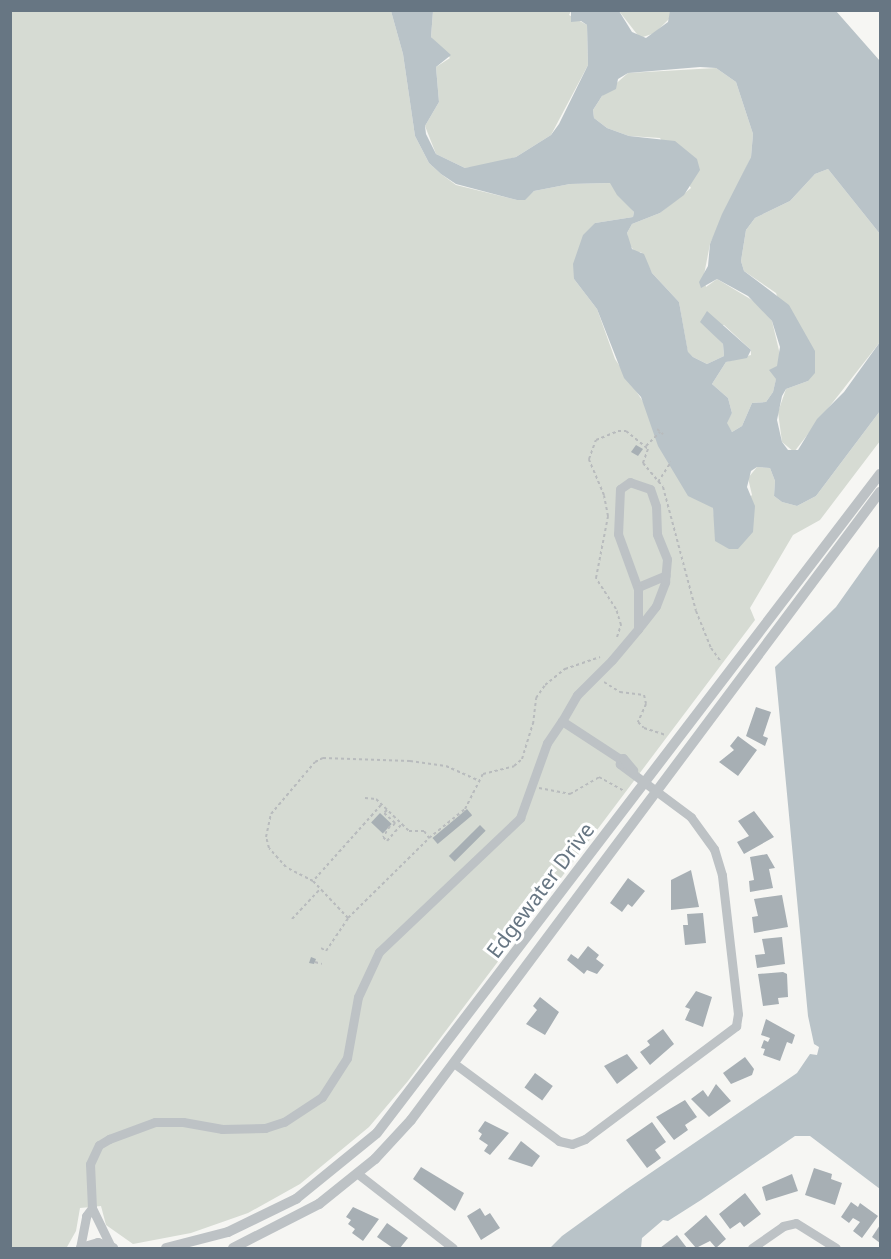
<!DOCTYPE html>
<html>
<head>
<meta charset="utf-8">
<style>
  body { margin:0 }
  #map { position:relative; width:891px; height:1259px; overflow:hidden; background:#f6f6f3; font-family:"Noto Sans",sans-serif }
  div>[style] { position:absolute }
  .green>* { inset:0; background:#d6dbd3 }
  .water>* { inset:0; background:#b9c3c8 }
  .building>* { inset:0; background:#a7afb4; transform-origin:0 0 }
  .path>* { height:2px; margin-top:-1px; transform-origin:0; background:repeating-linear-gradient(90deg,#b8bbbd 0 3px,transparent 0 6px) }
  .minor>* { height:9px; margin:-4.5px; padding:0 4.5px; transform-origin:4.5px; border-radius:4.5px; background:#bdc2c5 }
  .tertiary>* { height:10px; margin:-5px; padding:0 5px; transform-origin:5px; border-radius:5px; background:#bdc2c5 }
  span { translate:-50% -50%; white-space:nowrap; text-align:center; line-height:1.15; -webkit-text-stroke:6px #fff; paint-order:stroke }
  .street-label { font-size:21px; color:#677683 }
  .frame { position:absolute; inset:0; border:12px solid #677683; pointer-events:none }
</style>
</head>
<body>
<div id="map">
  <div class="green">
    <div style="clip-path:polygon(11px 11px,391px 11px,403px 54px,415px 136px,429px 163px,441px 174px,456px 185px,517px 200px,525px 199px,534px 191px,570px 184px,611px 183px,634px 212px,633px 217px,595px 223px,574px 279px,597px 309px,615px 359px,713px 508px,716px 530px,752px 495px,748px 478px,757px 467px,770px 468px,775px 481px,774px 496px,782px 502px,797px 506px,816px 496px,880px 411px,880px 441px,820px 520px,793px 535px,750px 608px,755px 620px,408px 1081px,369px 1127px,300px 1184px,248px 1213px,191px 1233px,133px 1244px,106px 1225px,101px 1206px,80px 1208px,76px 1231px,67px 1247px,11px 1248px)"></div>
    <div style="clip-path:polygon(433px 11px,571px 11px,569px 15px,587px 25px,588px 65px,551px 135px,516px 157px,484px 166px,465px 168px,436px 154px,425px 126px,439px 102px,436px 67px,450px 58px,431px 37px)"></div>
    <div style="clip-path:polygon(619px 11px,670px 11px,671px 17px,655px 33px,640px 38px)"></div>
    <div style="clip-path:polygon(716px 68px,736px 82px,753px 134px,751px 157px,710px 244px,704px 275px,706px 287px,717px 279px,757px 303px,772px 321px,781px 359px,773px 392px,766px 402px,752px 403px,742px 426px,732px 432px,726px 423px,732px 413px,728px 398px,712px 384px,726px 362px,751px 355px,751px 350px,724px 325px,705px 325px,723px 344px,724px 356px,707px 364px,693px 357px,688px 353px,679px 302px,652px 273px,641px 252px,635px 252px,629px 244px,627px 233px,632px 224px,660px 213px,691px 188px,660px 138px,629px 136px,607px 128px,594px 118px,593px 110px,602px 96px,628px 73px)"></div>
    <div style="clip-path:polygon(828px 169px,880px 234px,880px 342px,794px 452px,782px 442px,778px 412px,786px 389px,808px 381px,776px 293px,744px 271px,741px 261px,746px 230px,755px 218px,790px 201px,815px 174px)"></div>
  </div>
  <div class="water">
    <div style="clip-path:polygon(evenodd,391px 11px,433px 11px,431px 37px,451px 55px,436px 67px,439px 102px,425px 126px,426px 134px,436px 154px,465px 168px,516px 157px,551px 135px,559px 124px,588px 65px,587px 25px,581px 21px,571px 22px,571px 11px,619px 11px,632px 32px,646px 38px,668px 22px,670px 11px,836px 11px,880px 61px,880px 234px,828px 169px,815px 174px,790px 201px,755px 218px,746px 230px,741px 261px,744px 271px,789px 305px,815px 351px,815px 373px,808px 381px,786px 389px,782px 396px,777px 420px,782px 442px,788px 450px,798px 450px,817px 419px,844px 392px,880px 342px,880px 411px,816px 496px,797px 506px,782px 502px,774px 496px,775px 481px,770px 468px,757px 467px,751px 471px,747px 487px,755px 506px,753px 532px,738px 549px,729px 549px,715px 541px,713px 508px,688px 496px,658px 446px,641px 397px,624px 378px,597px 309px,574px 279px,573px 264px,583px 235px,595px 223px,633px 217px,634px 212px,617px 195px,610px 183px,570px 184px,534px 191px,525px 200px,517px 200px,456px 184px,441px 174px,429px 163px,415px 136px,403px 54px,391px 11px,700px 67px,716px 68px,736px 82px,753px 134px,751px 157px,722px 214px,710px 244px,708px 266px,699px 282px,701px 288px,717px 279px,748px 296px,772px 321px,780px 347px,777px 366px,769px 370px,776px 379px,773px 392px,766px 402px,752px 403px,742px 426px,732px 432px,727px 423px,732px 413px,728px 398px,712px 384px,726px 362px,747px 358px,751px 350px,707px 311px,700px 322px,723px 344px,724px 356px,707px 364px,693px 357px,688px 352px,679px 302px,652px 273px,644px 254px,632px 249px,627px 233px,632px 224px,660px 213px,684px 195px,700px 170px,697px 159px,675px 141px,629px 136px,607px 128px,594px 118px,593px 110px,602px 96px,616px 89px,618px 79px,628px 73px,700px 67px)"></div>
    <div style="clip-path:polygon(880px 545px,880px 1189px,810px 1136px,795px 1136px,701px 1200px,668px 1221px,663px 1220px,642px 1238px,641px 1248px,550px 1248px,562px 1236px,627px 1189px,797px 1073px,810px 1054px,817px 1055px,819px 1047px,814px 1044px,808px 1016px,775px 667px,836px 607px)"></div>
  </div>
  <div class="building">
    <div style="clip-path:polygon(636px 445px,643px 449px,638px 456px,631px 452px)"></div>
    <div style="clip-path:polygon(756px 707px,771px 712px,763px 736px,768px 738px,765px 746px,746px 736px)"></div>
    <div style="clip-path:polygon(738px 736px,757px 750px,738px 776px,719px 762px,734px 750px,730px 746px)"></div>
    <div style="left:467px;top:809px;width:8px;height:45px;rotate:50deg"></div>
    <div style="clip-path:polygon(754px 811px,774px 837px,744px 854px,737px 842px,749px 836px,738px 821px)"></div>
    <div style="left:380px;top:813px;width:16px;height:13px;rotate:43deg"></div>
    <div style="left:480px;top:825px;width:8px;height:44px;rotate:45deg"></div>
    <div style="clip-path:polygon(767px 854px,775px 868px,769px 869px,773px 888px,750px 892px,749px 881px,754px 880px,750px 857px)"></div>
    <div style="clip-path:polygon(691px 870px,699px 907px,671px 910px,671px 880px)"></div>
    <div style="clip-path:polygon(628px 878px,645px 891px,632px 907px,628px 904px,622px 912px,610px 903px)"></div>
    <div style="clip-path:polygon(782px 895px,788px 927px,754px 933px,752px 917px,758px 916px,754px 899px)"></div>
    <div style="clip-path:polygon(703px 913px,706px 943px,685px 945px,683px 925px,688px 925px,687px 914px)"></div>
    <div style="clip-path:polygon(782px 937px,785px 964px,757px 968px,755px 955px,765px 954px,762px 939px)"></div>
    <div style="clip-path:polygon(588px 946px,599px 955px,596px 959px,604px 965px,597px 974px,587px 970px,584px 974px,567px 960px,571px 954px,578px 959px)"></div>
    <div style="clip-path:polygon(311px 957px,316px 959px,314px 964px,309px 963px)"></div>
    <div style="clip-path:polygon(783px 972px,787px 974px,788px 997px,778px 998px,779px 1004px,763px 1006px,758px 974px)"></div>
    <div style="clip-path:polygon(696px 991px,712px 997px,703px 1027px,685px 1020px,690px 1009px,685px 1007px)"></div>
    <div style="clip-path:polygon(540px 997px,559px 1012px,545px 1035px,526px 1024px,537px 1010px,533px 1006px)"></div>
    <div style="clip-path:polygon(766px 1019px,795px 1035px,792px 1044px,787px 1042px,780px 1061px,763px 1055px,765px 1049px,761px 1048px,764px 1040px,768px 1042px,770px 1038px,761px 1035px)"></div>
    <div style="clip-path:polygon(663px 1029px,674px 1044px,650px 1065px,640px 1052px,650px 1045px,647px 1041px)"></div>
    <div style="clip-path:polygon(627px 1054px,638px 1068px,617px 1084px,604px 1066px)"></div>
    <div style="clip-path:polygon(745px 1057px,754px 1069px,752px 1075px,731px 1084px,723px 1073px)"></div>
    <div style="left:535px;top:1073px;width:22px;height:18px;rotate:36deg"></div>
    <div style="clip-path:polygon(716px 1084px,731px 1101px,709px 1117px,691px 1099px,703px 1090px,708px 1097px)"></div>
    <div style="clip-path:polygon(685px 1100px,697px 1117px,685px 1125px,688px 1130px,674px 1140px,656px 1117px)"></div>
    <div style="clip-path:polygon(485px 1121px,509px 1133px,490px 1155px,484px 1151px,488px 1145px,479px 1139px,482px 1134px,478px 1131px)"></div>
    <div style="clip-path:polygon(652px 1122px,666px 1142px,655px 1150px,661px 1158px,647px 1168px,626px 1140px)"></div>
    <div style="clip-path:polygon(521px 1141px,540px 1156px,532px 1167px,508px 1159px)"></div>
    <div style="clip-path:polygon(421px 1167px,464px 1193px,455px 1211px,413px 1179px)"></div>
    <div style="clip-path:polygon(814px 1168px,832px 1174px,831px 1179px,842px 1183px,835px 1205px,805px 1195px)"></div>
    <div style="clip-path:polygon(792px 1174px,798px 1191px,766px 1201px,762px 1187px)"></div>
    <div style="clip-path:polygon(745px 1193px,761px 1214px,744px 1227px,740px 1222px,730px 1229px,719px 1214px)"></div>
    <div style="clip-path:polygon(851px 1202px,858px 1207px,860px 1203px,878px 1216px,862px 1238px,853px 1231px,860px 1222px,853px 1218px,849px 1223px,841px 1217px)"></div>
    <div style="clip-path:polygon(353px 1207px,379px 1219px,363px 1241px,352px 1233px,355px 1229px,348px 1224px,351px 1220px,346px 1217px)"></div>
    <div style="clip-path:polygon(480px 1208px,485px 1216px,490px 1213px,500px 1228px,481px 1240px,467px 1216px)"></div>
    <div style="clip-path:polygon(706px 1215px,726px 1239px,716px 1248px,710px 1241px,696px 1248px,684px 1234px)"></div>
    <div style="clip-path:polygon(387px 1223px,408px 1238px,400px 1248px,393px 1248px,377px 1237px)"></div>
    <div style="clip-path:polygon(880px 1225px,880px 1243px,872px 1237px)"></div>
    <div style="clip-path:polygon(677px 1235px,687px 1248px,660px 1248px)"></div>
  </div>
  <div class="path">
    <div style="left:657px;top:429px;width:8px;rotate:40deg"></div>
    <div style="left:646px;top:446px;width:20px;rotate:-45deg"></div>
    <div style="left:658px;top:482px;width:24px;rotate:-57deg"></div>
    <div style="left:617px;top:637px;width:13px;rotate:-72deg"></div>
    <div style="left:621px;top:625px;width:17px;rotate:-107deg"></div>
    <div style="left:616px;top:609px;width:37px;rotate:-123deg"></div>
    <div style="left:596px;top:578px;width:63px;rotate:-79deg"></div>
    <div style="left:608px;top:516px;width:21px;rotate:-101deg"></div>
    <div style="left:604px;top:495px;width:39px;rotate:-113deg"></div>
    <div style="left:589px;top:459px;width:20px;rotate:-70deg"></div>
    <div style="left:596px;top:440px;width:24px;rotate:-22deg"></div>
    <div style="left:618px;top:431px;width:8px"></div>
    <div style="left:626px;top:431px;width:28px;rotate:39deg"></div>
    <div style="left:648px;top:449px;width:15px;rotate:110deg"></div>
    <div style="left:643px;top:463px;width:31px;rotate:50deg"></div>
    <div style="left:663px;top:487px;width:128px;rotate:75.1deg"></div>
    <div style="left:696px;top:611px;width:40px;rotate:68deg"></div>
    <div style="left:711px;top:648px;width:17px;rotate:54deg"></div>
    <div style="left:604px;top:682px;width:19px;rotate:32deg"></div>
    <div style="left:620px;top:692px;width:24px;rotate:7deg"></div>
    <div style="left:644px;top:695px;width:9px;rotate:77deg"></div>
    <div style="left:646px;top:704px;width:20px;rotate:114deg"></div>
    <div style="left:638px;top:722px;width:8px;rotate:45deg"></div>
    <div style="left:644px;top:728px;width:22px;rotate:18deg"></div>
    <div style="left:539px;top:788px;width:32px;rotate:11deg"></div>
    <div style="left:570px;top:794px;width:34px;rotate:-30deg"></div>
    <div style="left:599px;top:777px;width:29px;rotate:29deg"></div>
    <div style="left:365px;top:798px;width:11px;rotate:5deg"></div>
    <div style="left:376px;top:799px;width:46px;rotate:44.1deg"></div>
    <div style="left:409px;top:831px;width:15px"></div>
    <div style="left:424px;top:831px;width:9px;rotate:54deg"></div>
    <div style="left:429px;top:838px;width:46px;rotate:-38.9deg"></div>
    <div style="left:465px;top:809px;width:39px;rotate:-63deg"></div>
    <div style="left:483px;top:774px;width:32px;rotate:-14deg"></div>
    <div style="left:514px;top:766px;width:11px;rotate:-41deg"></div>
    <div style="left:522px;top:759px;width:37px;rotate:-73deg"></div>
    <div style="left:533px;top:724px;width:26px;rotate:-83deg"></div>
    <div style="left:536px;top:698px;width:16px;rotate:-55deg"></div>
    <div style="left:545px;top:685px;width:26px;rotate:-39deg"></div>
    <div style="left:565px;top:669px;width:37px;rotate:-19deg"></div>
    <div style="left:381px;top:805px;width:102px;rotate:131.8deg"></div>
    <div style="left:313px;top:881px;width:51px;rotate:46.6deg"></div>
    <div style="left:348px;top:918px;width:114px;rotate:-44.6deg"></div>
    <div style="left:387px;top:810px;width:4px;rotate:135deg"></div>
    <div style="left:384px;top:813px;width:15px;rotate:42deg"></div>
    <div style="left:395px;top:823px;width:5px;rotate:127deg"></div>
    <div style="left:390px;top:826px;width:13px;rotate:122deg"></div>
    <div style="left:383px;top:837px;width:6px;rotate:45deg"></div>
    <div style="left:387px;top:841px;width:23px;rotate:-49deg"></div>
    <div style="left:313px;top:881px;width:30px;rotate:-153deg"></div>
    <div style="left:286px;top:867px;width:25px;rotate:-132deg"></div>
    <div style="left:269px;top:848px;width:11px;rotate:-105deg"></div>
    <div style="left:266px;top:837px;width:24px;rotate:-78deg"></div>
    <div style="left:271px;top:814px;width:68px;rotate:-49.8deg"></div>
    <div style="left:315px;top:762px;width:9px;rotate:-27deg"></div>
    <div style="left:323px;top:758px;width:87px;rotate:2deg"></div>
    <div style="left:410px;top:761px;width:36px;rotate:8deg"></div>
    <div style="left:446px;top:766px;width:35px;rotate:24deg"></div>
    <div style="left:292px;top:919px;width:42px;rotate:-46.9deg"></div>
    <div style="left:321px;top:948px;width:6px;rotate:31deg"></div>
    <div style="left:326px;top:951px;width:40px;rotate:-56deg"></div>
    <div style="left:315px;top:962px;width:7px;rotate:16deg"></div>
  </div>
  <div class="minor">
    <div style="left:638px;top:587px;width:30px;rotate:-23deg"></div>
    <div style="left:562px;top:721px;width:30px;rotate:-60deg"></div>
    <div style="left:577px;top:695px;width:49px;rotate:-45deg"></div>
    <div style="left:612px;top:660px;width:40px;rotate:-50deg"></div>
    <div style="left:638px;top:629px;width:29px;rotate:-52deg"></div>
    <div style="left:656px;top:606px;width:26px;rotate:-69deg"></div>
    <div style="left:665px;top:582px;width:23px;rotate:-85deg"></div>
    <div style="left:667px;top:559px;width:27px;rotate:-112deg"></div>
    <div style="left:657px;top:534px;width:28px;rotate:-92deg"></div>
    <div style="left:656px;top:506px;width:18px;rotate:-109deg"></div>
    <div style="left:650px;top:489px;width:21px;rotate:-161deg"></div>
    <div style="left:630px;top:482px;width:12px;rotate:145deg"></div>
    <div style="left:620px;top:489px;width:45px;rotate:92.5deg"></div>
    <div style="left:618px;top:534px;width:59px;rotate:70deg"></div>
    <div style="left:638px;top:589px;width:40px;rotate:90deg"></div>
    <div style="left:455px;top:1064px;width:129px;rotate:36.5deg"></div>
    <div style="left:559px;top:1141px;width:13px;rotate:13deg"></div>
    <div style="left:572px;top:1144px;width:14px;rotate:-21deg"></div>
    <div style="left:585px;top:1139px;width:189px;rotate:-36.8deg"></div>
    <div style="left:736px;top:1026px;width:12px;rotate:-81deg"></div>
    <div style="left:738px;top:1014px;width:140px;rotate:-96.6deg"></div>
    <div style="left:722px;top:875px;width:27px;rotate:-107deg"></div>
    <div style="left:714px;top:849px;width:39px;rotate:-126deg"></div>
    <div style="left:691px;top:817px;width:89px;rotate:-143.3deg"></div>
    <div style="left:620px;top:764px;width:5px;rotate:-90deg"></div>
    <div style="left:358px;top:1174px;width:120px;rotate:37.9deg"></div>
    <div style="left:92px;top:1208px;width:44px;rotate:-92.6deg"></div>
    <div style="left:90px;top:1164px;width:21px;rotate:-65deg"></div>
    <div style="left:99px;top:1145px;width:12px;rotate:-31deg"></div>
    <div style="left:109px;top:1139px;width:49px;rotate:-20.3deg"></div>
    <div style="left:155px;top:1122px;width:28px"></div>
    <div style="left:183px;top:1122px;width:40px;rotate:10deg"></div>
    <div style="left:222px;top:1129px;width:43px;rotate:-1.3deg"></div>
    <div style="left:265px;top:1128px;width:20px;rotate:-18deg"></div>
    <div style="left:284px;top:1122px;width:45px;rotate:-33.3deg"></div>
    <div style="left:322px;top:1097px;width:46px;rotate:-57.3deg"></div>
    <div style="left:347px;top:1058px;width:62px;rotate:-79.8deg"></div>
    <div style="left:358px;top:997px;width:50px;rotate:-65deg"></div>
    <div style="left:379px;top:952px;width:195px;rotate:-43.5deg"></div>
    <div style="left:520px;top:818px;width:80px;rotate:-70.2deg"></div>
    <div style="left:547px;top:743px;width:27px;rotate:-56deg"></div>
    <div style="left:562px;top:721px;width:69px;rotate:33.2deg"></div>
    <div style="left:620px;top:759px;width:3px;rotate:-18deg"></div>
    <div style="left:623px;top:758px;width:16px;rotate:50deg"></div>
    <div style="left:80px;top:1248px;width:33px;rotate:-79deg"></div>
    <div style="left:86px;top:1216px;width:10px;rotate:-53deg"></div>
    <div style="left:92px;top:1208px;width:43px;rotate:64deg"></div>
    <div style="left:752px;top:1248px;width:38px;rotate:-35deg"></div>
    <div style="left:783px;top:1226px;width:13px;rotate:-13deg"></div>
    <div style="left:796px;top:1223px;width:47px;rotate:32deg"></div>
  </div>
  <div class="tertiary">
    <div style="left:81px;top:1248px;width:18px;rotate:-16deg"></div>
    <div style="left:98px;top:1243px;width:16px;rotate:18deg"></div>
    <div style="left:166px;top:1248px;width:64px;rotate:-14.5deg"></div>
    <div style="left:228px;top:1232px;width:76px;rotate:-25.9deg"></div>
    <div style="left:296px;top:1199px;width:104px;rotate:-39.2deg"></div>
    <div style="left:377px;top:1133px;width:829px;rotate:-52.65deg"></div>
    <div style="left:233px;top:1248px;width:97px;rotate:-27.1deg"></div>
    <div style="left:319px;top:1204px;width:72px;rotate:-38.8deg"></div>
    <div style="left:375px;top:1159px;width:53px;rotate:-47.3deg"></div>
    <div style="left:411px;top:1120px;width:784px;rotate:-53.25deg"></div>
  </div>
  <div class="street-label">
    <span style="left:540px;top:890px;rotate:-53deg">Edgewater Drive</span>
  </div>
  <div class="frame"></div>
</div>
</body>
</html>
